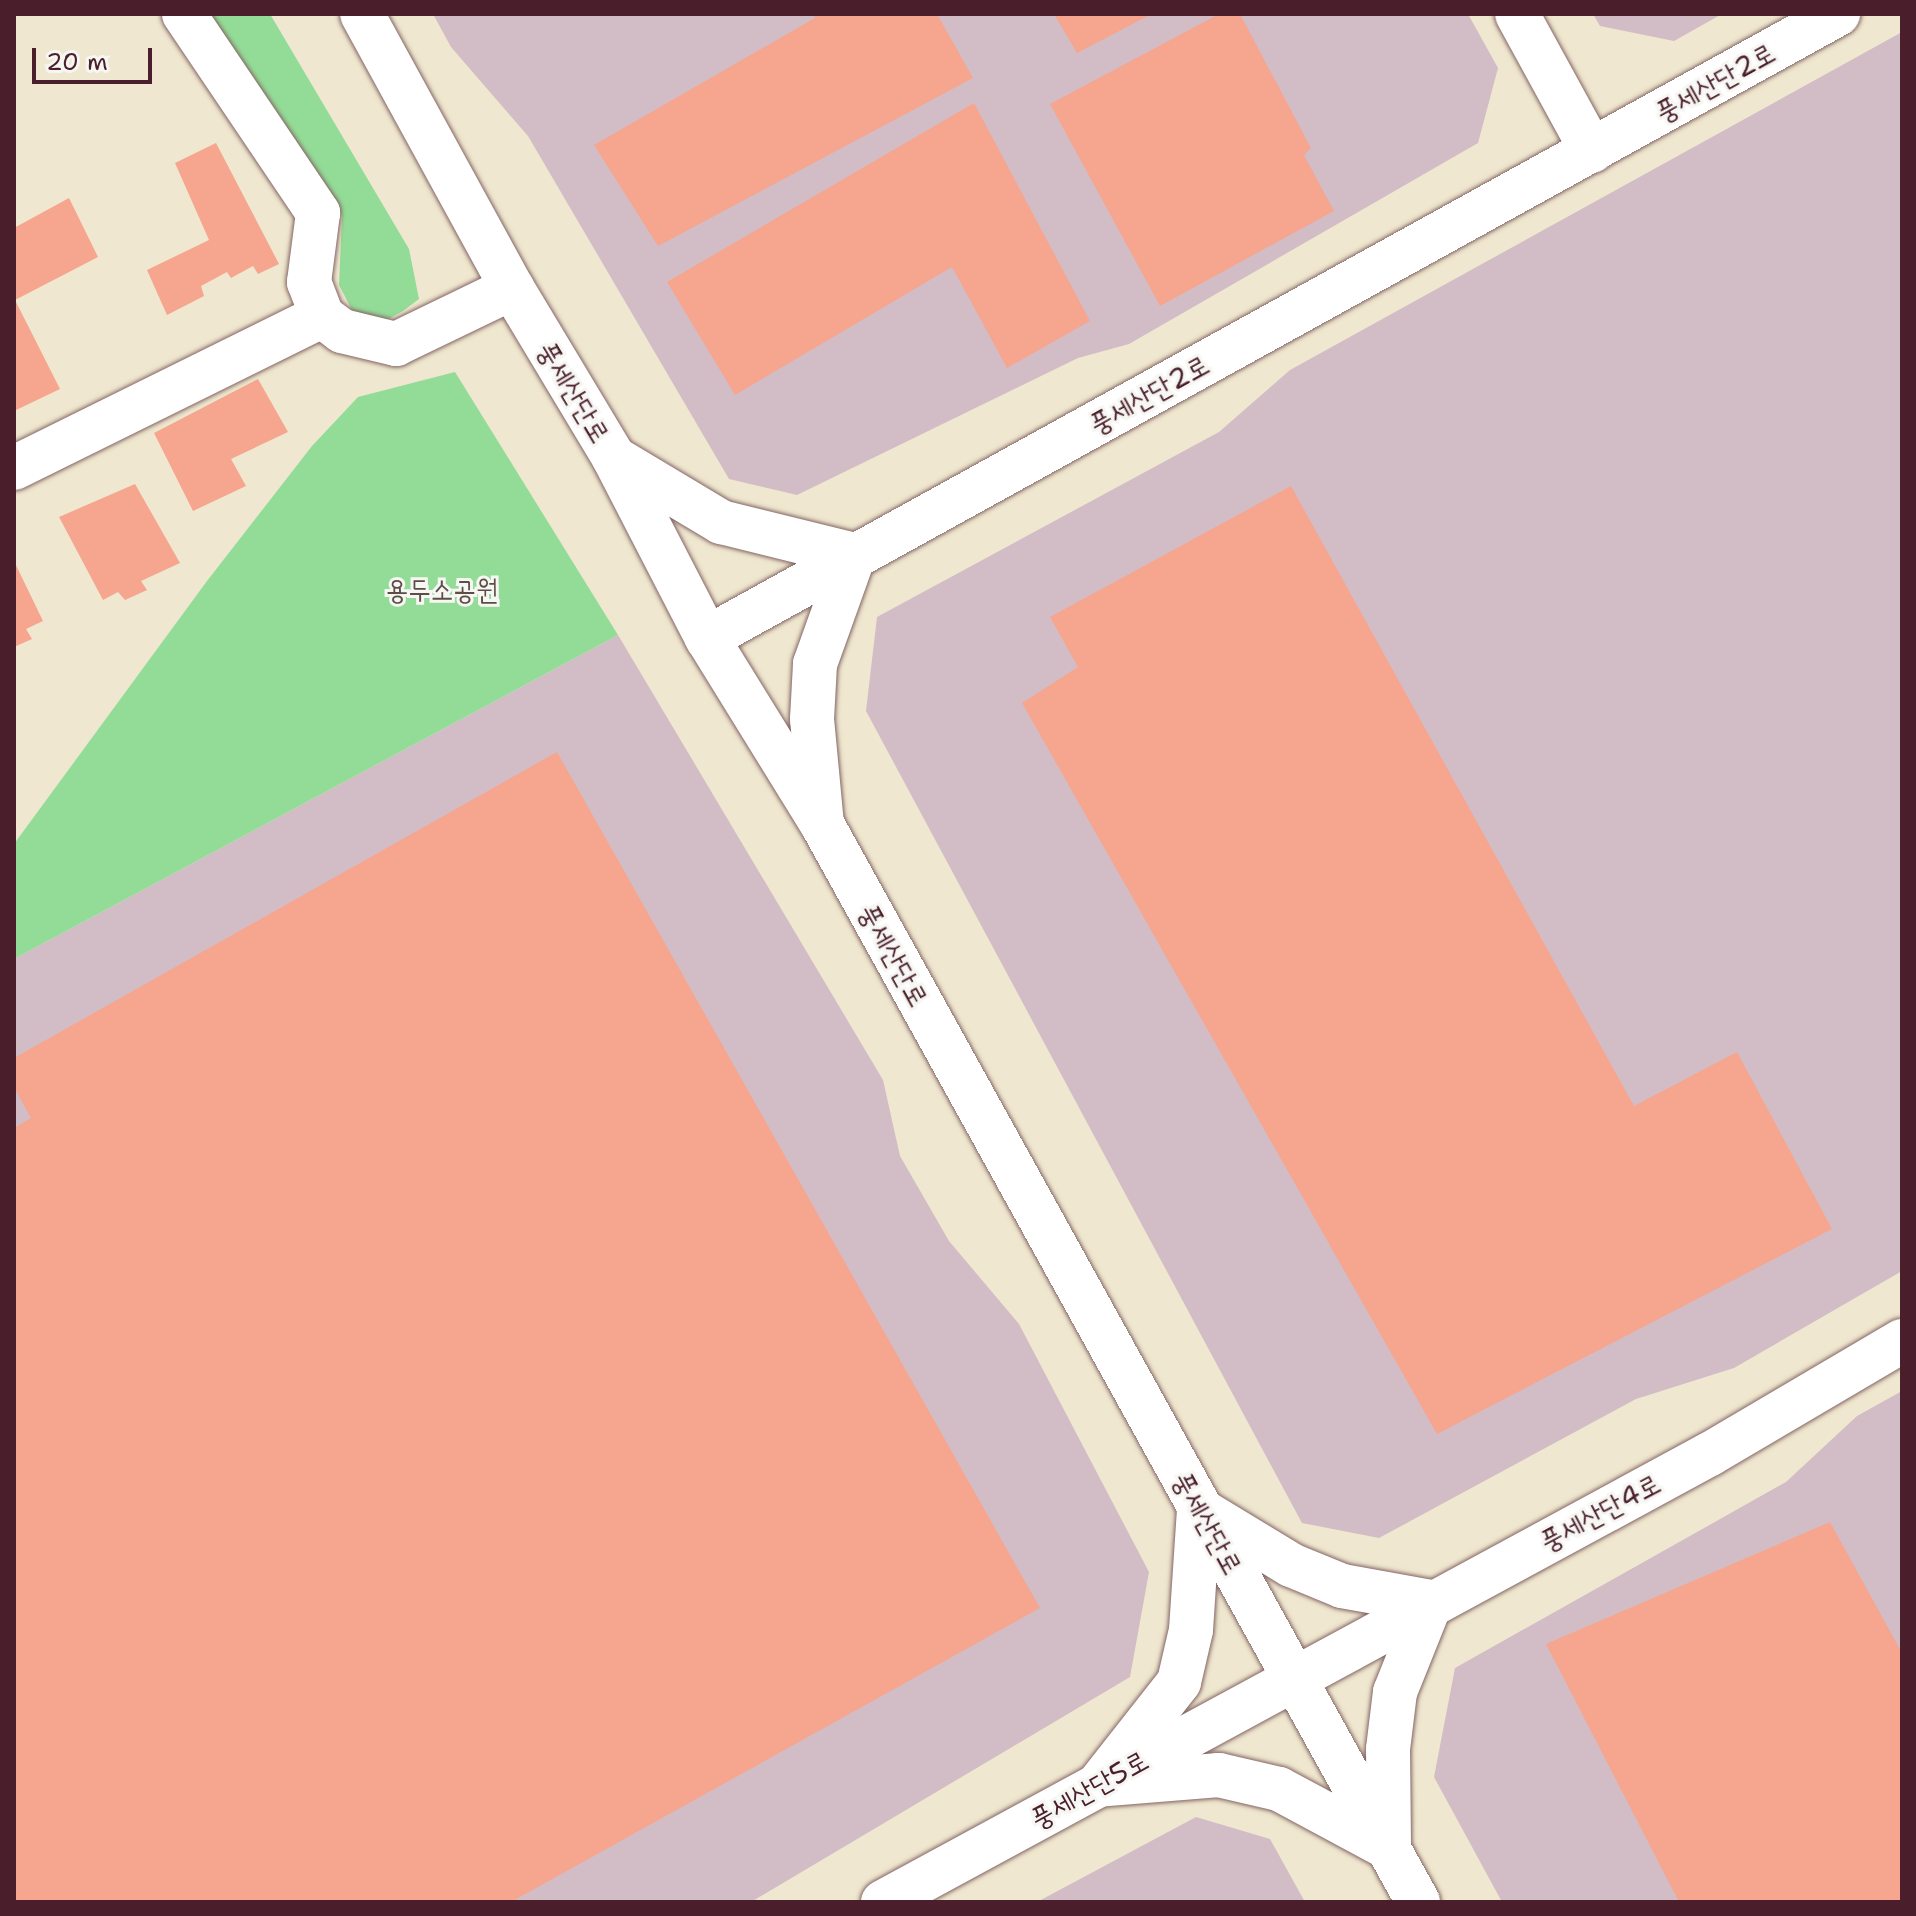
<!DOCTYPE html>
<html>
<head>
<meta charset="utf-8">
<style>
  body { margin:0 }
  #map { position:relative; width:1916px; height:1916px; overflow:hidden; background:#efe7cf; font-family:"Shantell Sans","Poor Story",sans-serif }
  div>[style] { position:absolute }
  .industrial>* { inset:0; background:#d2bdc6 }
  .green>* { inset:0; background:#93dc97 }
  .building>* { inset:0; background:#f6a58e }
  .roads { filter:drop-shadow(0 0 2px #846564) drop-shadow(0 0 2px #846564) }
  .minor>* { height:44px; margin:-22px; padding:0 22px; transform-origin:22px; border-radius:22px; background:#fff }
  .tertiary>* { height:44px; margin:-22px; padding:0 22px; transform-origin:22px; border-radius:22px; background:#fff }
  span { translate:-50% -50%; white-space:nowrap; text-align:center; line-height:1.15; -webkit-text-stroke:6px #f6f6f2; paint-order:stroke }
  .street-label { font-size:28px; color:#4a1f2b }
  .park-label { font-size:28px; color:#5c4e46 }
  .frame { position:absolute; inset:0; border:16px solid #4a1f2b; pointer-events:none }
  .scale { position:absolute; left:32px; top:48px; width:120px; height:36px; box-sizing:border-box; border:4px solid #4a1f2b; border-top:0; padding-left:10px; font-size:24px; line-height:28px; white-space:nowrap; color:#4a1f2b; -webkit-text-stroke:6px #f6f6f2; paint-order:stroke }
</style>
</head>
<body>
<div id="map">
  <div class="industrial">
    <div style="clip-path:polygon(433px 14px,1468px 14px,1498px 68px,1478px 143px,1129px 344px,1078px 358px,797px 495px,729px 479px,528px 136px,451px 47px)"></div>
    <div style="clip-path:polygon(1593px 14px,1722px 14px,1674px 41px,1600px 26px)"></div>
    <div style="clip-path:polygon(1902px 32px,1902px 1271px,1734px 1368px,1636px 1399px,1379px 1538px,1302px 1523px,866px 711px,877px 617px,1219px 432px,1290px 370px)"></div>
    <div style="clip-path:polygon(618px 635px,883px 1080px,900px 1156px,949px 1241px,1019px 1324px,1149px 1572px,1130px 1677px,751px 1902px,14px 1902px,14px 959px)"></div>
    <div style="clip-path:polygon(1902px 1391px,1902px 1902px,1502px 1902px,1434px 1777px,1455px 1668px,1786px 1482px,1857px 1416px)"></div>
    <div style="clip-path:polygon(1196px 1817px,1270px 1839px,1305px 1902px,1037px 1902px)"></div>
  </div>
  <div class="green">
    <div style="clip-path:polygon(206px 14px,270px 14px,409px 249px,419px 299px,403px 311px,383px 322px,352px 310px,339px 285px,342px 216px)"></div>
    <div style="clip-path:polygon(455px 372px,618px 635px,14px 959px,14px 844px,207px 581px,312px 446px,358px 397px)"></div>
  </div>
  <div class="building">
    <div style="clip-path:polygon(813px 14px,937px 14px,973px 78px,658px 246px,594px 145px,815px 18px)"></div>
    <div style="clip-path:polygon(1054px 14px,1152px 14px,1077px 53px)"></div>
    <div style="clip-path:polygon(1219px 14px,1240px 14px,1311px 148px,1304px 155px,1334px 211px,1160px 306px,1050px 104px)"></div>
    <div style="clip-path:polygon(974px 103px,1090px 321px,1007px 368px,952px 267px,735px 395px,667px 282px)"></div>
    <div style="clip-path:polygon(216px 143px,279px 264px,258px 274px,253px 266px,231px 278px,227px 272px,201px 286px,204px 296px,167px 315px,147px 270px,209px 240px,175px 163px)"></div>
    <div style="clip-path:polygon(69px 198px,98px 257px,15px 300px,60px 389px,14px 411px,14px 228px)"></div>
    <div style="clip-path:polygon(258px 379px,288px 432px,231px 459px,246px 486px,193px 511px,154px 433px)"></div>
    <div style="clip-path:polygon(135px 484px,180px 563px,141px 581px,147px 590px,125px 600px,118px 592px,103px 600px,59px 517px)"></div>
    <div style="clip-path:polygon(1291px 486px,1634px 1106px,1737px 1052px,1832px 1229px,1437px 1434px,1022px 703px,1078px 667px,1050px 617px)"></div>
    <div style="clip-path:polygon(14px 561px,43px 621px,26px 629px,32px 639px,14px 647px)"></div>
    <div style="clip-path:polygon(557px 752px,1040px 1608px,511px 1902px,14px 1902px,14px 1128px,31px 1118px,14px 1087px,14px 1058px)"></div>
    <div style="clip-path:polygon(1830px 1522px,1902px 1653px,1902px 1902px,1679px 1902px,1546px 1644px)"></div>
  </div>
  <div class="roads">
    <div class="minor">
      <div style="left:184px;top:14px;width:240px;rotate:56deg"></div>
      <div style="left:318px;top:213px;width:70px;rotate:97.4deg"></div>
      <div style="left:309px;top:282px;width:36px;rotate:69deg"></div>
      <div style="left:322px;top:316px;width:25px;rotate:37deg"></div>
      <div style="left:342px;top:331px;width:56px;rotate:13.5deg"></div>
      <div style="left:396px;top:344px;width:129px;rotate:-25.8deg"></div>
      <div style="left:1517px;top:14px;width:156px;rotate:61.3deg"></div>
      <div style="left:614px;top:458px;width:125px;rotate:30.9deg"></div>
      <div style="left:721px;top:522px;width:137px;rotate:13.9deg"></div>
      <div style="left:854px;top:555px;width:116px;rotate:109.7deg"></div>
      <div style="left:815px;top:664px;width:55px;rotate:93.1deg"></div>
      <div style="left:812px;top:719px;width:105px;rotate:84.6deg"></div>
      <div style="left:14px;top:468px;width:343px;rotate:-26.3deg"></div>
      <div style="left:707px;top:638px;width:1292px;rotate:-28.89deg"></div>
      <div style="left:1199px;top:1509px;width:108px;rotate:31.3deg"></div>
      <div style="left:1291px;top:1565px;width:55px;rotate:22.4deg"></div>
      <div style="left:1342px;top:1586px;width:90px;rotate:10.2deg"></div>
      <div style="left:1431px;top:1602px;width:97px;rotate:111.8deg"></div>
      <div style="left:1395px;top:1692px;width:57px;rotate:97deg"></div>
      <div style="left:1388px;top:1749px;width:99px;rotate:89.4deg"></div>
      <div style="left:1389px;top:1848px;width:125px;rotate:-151.8deg"></div>
      <div style="left:1279px;top:1789px;width:62px;rotate:-166.9deg"></div>
      <div style="left:1219px;top:1775px;width:121px;rotate:175.3deg"></div>
      <div style="left:1098px;top:1785px;width:131px;rotate:-51.8deg"></div>
      <div style="left:1179px;top:1682px;width:53px;rotate:-77deg"></div>
      <div style="left:1191px;top:1630px;width:121px;rotate:-86.2deg"></div>
      <div style="left:883px;top:1902px;width:941px;rotate:-28.45deg"></div>
      <div style="left:1710px;top:1454px;width:223px;rotate:-30.5deg"></div>
    </div>
    <div class="tertiary">
      <div style="left:362px;top:14px;width:312px;rotate:61.3deg"></div>
      <div style="left:512px;top:288px;width:198px;rotate:59deg"></div>
      <div style="left:614px;top:458px;width:203px;rotate:62.7deg"></div>
      <div style="left:707px;top:638px;width:219px;rotate:58.3deg"></div>
      <div style="left:822px;top:824px;width:1232px;rotate:61.06deg"></div>
    </div>
  </div>
  <div class="street-label">
    <span style="left:1715px;top:82px;rotate:-29deg">풍세산단2로</span>
    <span style="left:574px;top:392px;rotate:59deg">풍세산단로</span>
    <span style="left:1149px;top:394px;rotate:-29deg">풍세산단2로</span>
    <span style="left:894px;top:955px;rotate:61deg">풍세산단로</span>
    <span style="left:1600px;top:1512px;rotate:-28deg">풍세산단4로</span>
    <span style="left:1208px;top:1523px;rotate:61deg">풍세산단로</span>
    <span style="left:1089px;top:1789px;rotate:-29deg">풍세산단5로</span>
  </div>
  <div class="park-label">
    <span style="left:442px;top:589px">용두소공원</span>
  </div>
  <div class="frame"></div>
  <div class="scale">20 m</div>
</div>
</body>
</html>
